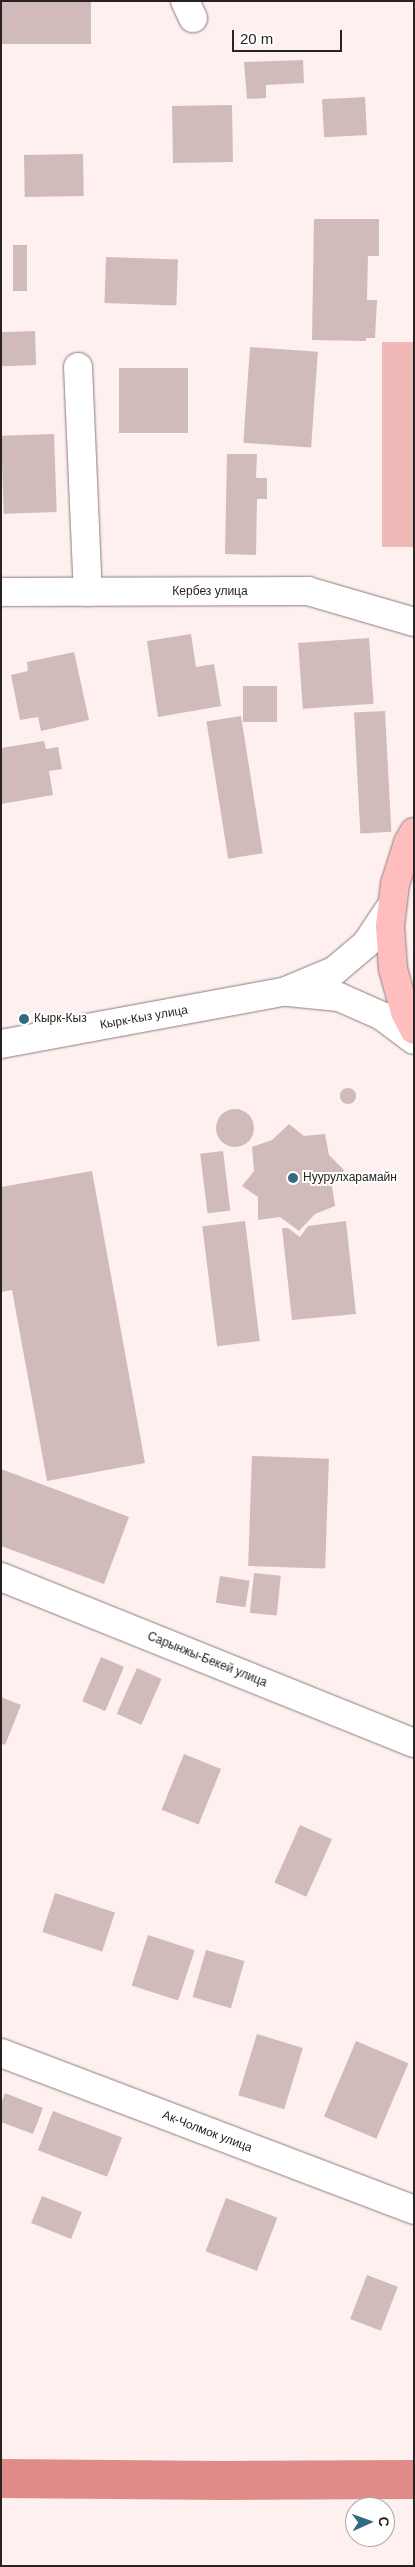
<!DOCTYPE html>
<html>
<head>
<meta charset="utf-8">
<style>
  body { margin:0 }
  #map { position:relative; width:415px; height:2567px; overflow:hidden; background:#fdf0ef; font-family:Arial,sans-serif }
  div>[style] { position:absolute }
  .green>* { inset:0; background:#f0b8b6; transform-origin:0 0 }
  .canal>* { height:39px; margin:-19.5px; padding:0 19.5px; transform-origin:19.5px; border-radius:19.5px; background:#de8b8a }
  .building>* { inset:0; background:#d0bbba; transform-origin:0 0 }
  .round { border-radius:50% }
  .roads { filter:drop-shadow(0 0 1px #8d7a79) drop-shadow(0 0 1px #8d7a79) }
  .minor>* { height:28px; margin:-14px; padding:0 14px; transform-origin:14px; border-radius:14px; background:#fff }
  .major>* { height:28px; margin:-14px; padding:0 14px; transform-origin:14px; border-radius:14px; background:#febebe }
  .dots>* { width:14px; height:14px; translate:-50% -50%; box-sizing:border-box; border:2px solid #fff; border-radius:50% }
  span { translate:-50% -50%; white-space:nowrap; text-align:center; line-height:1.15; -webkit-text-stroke:4px #fff; paint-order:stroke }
  .street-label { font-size:12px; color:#2a2222 }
  .poi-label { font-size:12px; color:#2a2222 }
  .left { translate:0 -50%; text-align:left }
  .frame { position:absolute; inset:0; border:2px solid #2a2222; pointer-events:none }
  .north { position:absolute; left:345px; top:2497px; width:50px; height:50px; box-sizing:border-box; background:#fff; border:1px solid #aaa7a7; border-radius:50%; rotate:88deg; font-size:14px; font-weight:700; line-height:20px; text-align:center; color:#2a2222 }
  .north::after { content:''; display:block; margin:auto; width:18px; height:22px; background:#326a84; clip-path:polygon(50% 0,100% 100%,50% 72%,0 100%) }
  .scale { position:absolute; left:232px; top:30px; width:110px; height:22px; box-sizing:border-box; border:2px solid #2a2222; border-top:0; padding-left:6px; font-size:15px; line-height:18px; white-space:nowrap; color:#2a2222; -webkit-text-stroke:4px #fff; paint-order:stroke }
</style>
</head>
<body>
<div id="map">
  <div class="green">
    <div style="left:414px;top:342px;width:205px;height:32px;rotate:90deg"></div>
  </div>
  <div class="canal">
    <div style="left:1px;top:2478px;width:223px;rotate:0.5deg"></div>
    <div style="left:224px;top:2480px;width:190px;rotate:-0.3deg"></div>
  </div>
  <div class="building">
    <div style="left:1px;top:1px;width:90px;height:43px"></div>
    <div style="clip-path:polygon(303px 60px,304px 83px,266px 85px,266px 98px,247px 99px,244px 62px)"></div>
    <div style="left:365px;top:97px;width:38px;height:43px;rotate:87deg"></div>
    <div style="left:232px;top:105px;width:57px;height:60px;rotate:89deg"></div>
    <div style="left:83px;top:154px;width:42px;height:59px;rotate:89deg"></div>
    <div style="clip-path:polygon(314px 219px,379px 219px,379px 256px,368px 256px,367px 300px,377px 300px,375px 338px,366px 338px,366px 341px,312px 340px)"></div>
    <div style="left:13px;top:245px;width:14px;height:46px"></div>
    <div style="left:106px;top:257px;width:72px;height:46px;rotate:2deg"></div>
    <div style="left:35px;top:331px;width:34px;height:34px;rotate:88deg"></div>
    <div style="left:250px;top:347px;width:68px;height:96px;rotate:4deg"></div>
    <div style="left:119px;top:368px;width:69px;height:65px"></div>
    <div style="left:54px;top:434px;width:78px;height:53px;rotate:88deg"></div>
    <div style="clip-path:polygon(227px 454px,257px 454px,256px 478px,267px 478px,267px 499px,257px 499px,256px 555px,225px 554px)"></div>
    <div style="clip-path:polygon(191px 634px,196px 667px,214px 664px,221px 706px,158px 717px,147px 641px)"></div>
    <div style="left:369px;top:638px;width:66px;height:71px;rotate:86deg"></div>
    <div style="clip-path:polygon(74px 652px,89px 720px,41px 731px,38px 717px,20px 720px,11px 675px,28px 671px,27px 662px)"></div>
    <div style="left:277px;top:686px;width:36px;height:34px;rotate:90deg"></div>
    <div style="left:385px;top:711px;width:121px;height:31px;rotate:87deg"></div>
    <div style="left:241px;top:716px;width:139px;height:35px;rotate:81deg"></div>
    <div style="clip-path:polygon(44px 741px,46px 749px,58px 747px,62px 769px,49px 771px,53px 795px,1px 804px,1px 748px)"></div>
    <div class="round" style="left:340px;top:1088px;width:16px;height:16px"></div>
    <div class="round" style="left:216px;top:1109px;width:38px;height:38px"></div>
    <div style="clip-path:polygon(289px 1124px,304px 1136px,325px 1134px,329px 1155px,344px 1170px,332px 1186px,335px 1206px,315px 1214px,299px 1231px,280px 1217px,258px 1220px,258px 1197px,242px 1186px,254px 1171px,252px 1147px,272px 1140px)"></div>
    <div style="left:223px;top:1151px;width:60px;height:23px;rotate:83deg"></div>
    <div style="clip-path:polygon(92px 1171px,145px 1463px,47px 1481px,12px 1290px,1px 1292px,1px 1187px)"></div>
    <div style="left:245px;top:1221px;width:121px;height:43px;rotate:83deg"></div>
    <div style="clip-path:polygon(346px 1221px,356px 1314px,292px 1320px,282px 1228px,288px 1228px,300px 1237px,308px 1226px)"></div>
    <div style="left:252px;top:1456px;width:77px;height:110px;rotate:2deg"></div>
    <div style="clip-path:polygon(1px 1469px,129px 1517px,104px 1584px,1px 1546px)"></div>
    <div style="left:254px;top:1573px;width:27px;height:40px;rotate:6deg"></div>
    <div style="left:220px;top:1576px;width:30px;height:27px;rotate:9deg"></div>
    <div style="left:101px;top:1657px;width:25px;height:48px;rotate:23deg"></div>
    <div style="left:137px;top:1668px;width:27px;height:50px;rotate:24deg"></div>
    <div style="clip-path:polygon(1px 1697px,21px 1705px,5px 1745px,1px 1743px)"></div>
    <div style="left:184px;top:1754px;width:40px;height:60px;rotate:22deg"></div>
    <div style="left:300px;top:1825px;width:35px;height:63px;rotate:24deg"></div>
    <div style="left:55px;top:1893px;width:63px;height:41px;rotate:18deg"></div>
    <div style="left:148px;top:1935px;width:49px;height:53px;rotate:18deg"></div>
    <div style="left:206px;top:1950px;width:40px;height:49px;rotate:16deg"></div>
    <div style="left:257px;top:2034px;width:48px;height:64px;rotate:17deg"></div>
    <div style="left:356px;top:2041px;width:57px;height:82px;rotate:23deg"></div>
    <div style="clip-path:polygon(5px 2093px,43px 2108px,33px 2134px,1px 2122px,1px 2104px)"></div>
    <div style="left:53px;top:2111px;width:74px;height:42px;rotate:21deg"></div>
    <div style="left:42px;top:2196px;width:43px;height:29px;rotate:22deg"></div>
    <div style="left:226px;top:2198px;width:55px;height:57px;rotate:21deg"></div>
    <div style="left:367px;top:2275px;width:33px;height:47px;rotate:21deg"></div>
  </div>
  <div class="roads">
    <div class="minor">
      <div style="left:185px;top:1px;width:19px;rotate:65deg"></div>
      <div style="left:78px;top:367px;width:225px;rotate:87.5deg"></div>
      <div style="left:1px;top:592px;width:307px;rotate:-0.2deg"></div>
      <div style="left:308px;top:591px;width:110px;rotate:16.3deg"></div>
      <div style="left:288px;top:992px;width:51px;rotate:5.6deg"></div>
      <div style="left:339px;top:997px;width:47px;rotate:23.8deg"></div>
      <div style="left:382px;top:1016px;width:40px;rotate:37deg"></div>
      <div style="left:1px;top:1044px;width:290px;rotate:-10.5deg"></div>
      <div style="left:286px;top:991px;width:52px;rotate:-22.6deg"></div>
      <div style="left:334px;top:971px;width:42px;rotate:-40.2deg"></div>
      <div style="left:366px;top:944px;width:47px;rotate:-56.3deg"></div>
      <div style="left:1px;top:1577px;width:445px;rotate:21.9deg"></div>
      <div style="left:1px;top:2053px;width:442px;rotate:20.8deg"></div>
    </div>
    <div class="major">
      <div style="left:414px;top:832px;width:13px;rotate:119deg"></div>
      <div style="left:408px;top:843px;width:43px;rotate:107.6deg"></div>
      <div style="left:395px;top:884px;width:42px;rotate:96.8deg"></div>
      <div style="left:390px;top:926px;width:43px;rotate:86deg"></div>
      <div style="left:393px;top:969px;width:45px;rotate:74.4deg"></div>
      <div style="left:405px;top:1012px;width:20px;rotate:63deg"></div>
    </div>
  </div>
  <div class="dots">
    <div style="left:24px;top:1019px;background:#326a84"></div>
    <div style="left:293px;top:1178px;background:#326a84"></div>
  </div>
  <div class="street-label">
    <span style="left:210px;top:592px">Кербез улица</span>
    <span style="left:144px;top:1018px;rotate:-10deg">Кырк-Кыз улица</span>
    <span style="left:207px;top:1660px;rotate:22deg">Сарынжы-Бекей улица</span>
    <span style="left:207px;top:2132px;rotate:21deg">Ак-Чолмок улица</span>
  </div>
  <div class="poi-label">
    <span class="left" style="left:34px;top:1019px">Кырк-Кыз</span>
    <span class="left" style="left:303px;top:1178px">Нуурулхарамайн</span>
  </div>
  <div class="frame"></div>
  <div class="north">С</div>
  <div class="scale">20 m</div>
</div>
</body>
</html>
